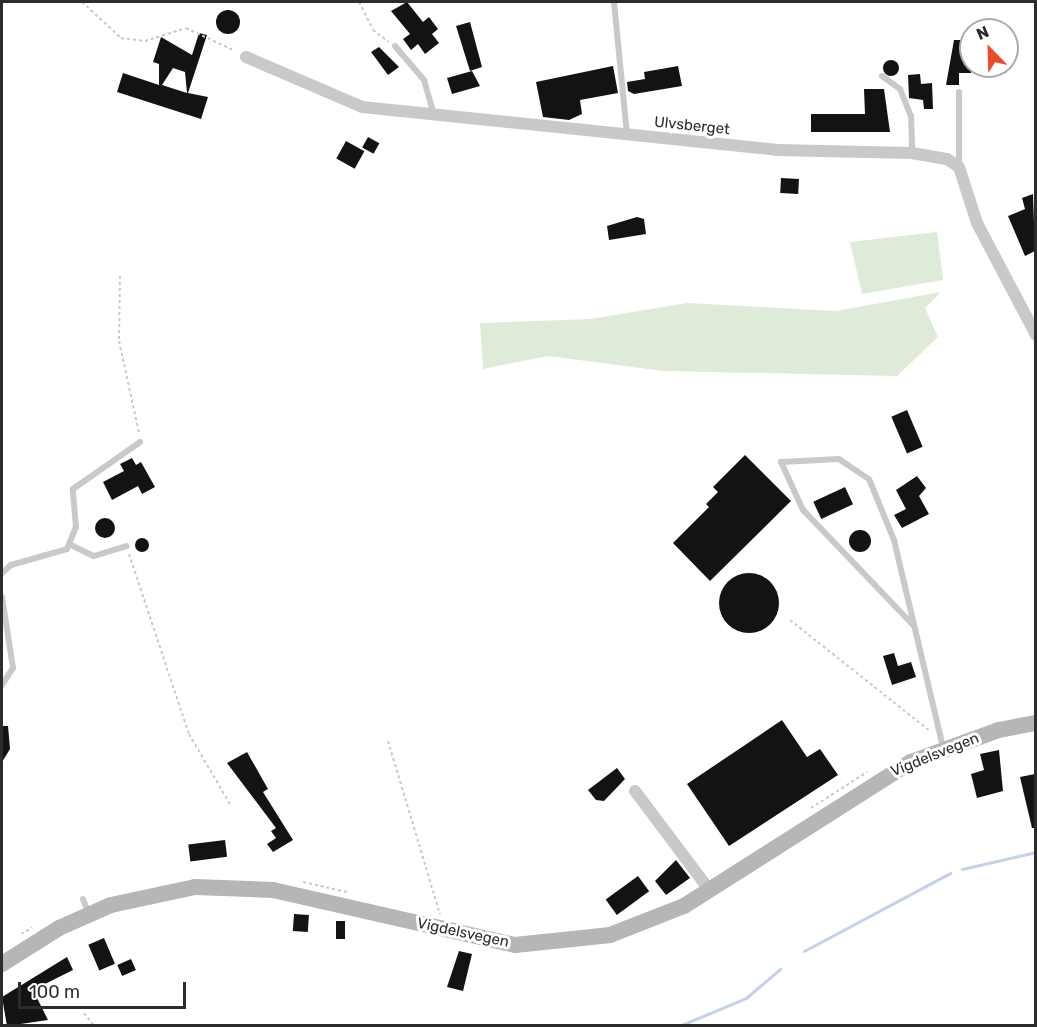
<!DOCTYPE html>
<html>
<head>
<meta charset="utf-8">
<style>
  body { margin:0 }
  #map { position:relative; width:1037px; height:1027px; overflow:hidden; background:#fff; font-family:Rubik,sans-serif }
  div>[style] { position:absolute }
  .green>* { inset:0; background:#deebd9 }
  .stream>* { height:3px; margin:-1.5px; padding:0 1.5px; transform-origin:1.5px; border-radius:1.5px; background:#c4d1ec }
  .building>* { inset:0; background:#131313; transform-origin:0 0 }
  .round { border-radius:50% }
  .path>* { height:2px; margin-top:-1px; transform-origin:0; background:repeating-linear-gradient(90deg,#c9c9c9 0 3px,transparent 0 6px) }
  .service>* { height:6px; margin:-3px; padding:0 3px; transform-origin:3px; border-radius:3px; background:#c9c9c9 }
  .minor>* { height:12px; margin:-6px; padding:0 6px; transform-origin:6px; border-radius:6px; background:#c9c9c9 }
  .secondary>* { height:16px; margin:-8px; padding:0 8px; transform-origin:8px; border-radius:8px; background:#b6b6b6 }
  span { translate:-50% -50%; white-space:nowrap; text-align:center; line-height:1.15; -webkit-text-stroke:6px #fff; paint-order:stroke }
  .street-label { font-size:15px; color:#2c2c2c }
  .frame { position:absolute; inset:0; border:3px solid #2c2c2c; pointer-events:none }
  .north { position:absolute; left:959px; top:18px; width:60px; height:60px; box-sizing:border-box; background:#fff; border:2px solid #ababab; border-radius:50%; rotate:337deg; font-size:16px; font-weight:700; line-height:24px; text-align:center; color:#2c2c2c }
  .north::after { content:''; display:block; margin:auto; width:21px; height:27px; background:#eb4c26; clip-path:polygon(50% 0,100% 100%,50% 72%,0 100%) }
  .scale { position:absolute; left:18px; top:982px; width:168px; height:27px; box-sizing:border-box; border:3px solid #2c2c2c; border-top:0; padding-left:8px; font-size:18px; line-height:21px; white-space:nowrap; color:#2c2c2c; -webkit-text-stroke:4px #fff; paint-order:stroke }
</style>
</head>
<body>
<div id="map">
  <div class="green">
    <div style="clip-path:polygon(937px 232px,943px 280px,862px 294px,850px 242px)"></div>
    <div style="clip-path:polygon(941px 292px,925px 308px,938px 337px,897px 376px,664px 371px,548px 356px,483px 369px,480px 323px,591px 319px,687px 303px,836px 311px)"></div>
  </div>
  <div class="stream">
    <div style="left:962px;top:869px;width:76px;rotate:-12.9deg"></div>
    <div style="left:804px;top:951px;width:166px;rotate:-28.1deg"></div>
    <div style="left:679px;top:1026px;width:73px;rotate:-22.7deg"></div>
    <div style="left:746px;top:998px;width:45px;rotate:-40.5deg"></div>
  </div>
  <div class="building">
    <div style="clip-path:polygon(407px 2px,423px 22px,429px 17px,438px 29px,432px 34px,439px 43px,425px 54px,418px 44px,411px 50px,403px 39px,410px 34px,391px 11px)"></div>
    <div class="round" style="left:216px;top:10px;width:24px;height:24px"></div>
    <div style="clip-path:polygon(470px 22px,482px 67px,470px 71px,456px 26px)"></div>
    <div style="clip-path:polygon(evenodd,199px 33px,207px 35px,188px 93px,208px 97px,201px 119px,117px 92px,123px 73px,159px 85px,159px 64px,153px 62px,161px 37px,192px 55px,199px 33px,173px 68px,185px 72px,187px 93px,162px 85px,173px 68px)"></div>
    <div style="clip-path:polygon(954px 40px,971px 40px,971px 73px,959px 73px,959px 85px,946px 85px)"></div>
    <div style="clip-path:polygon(379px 47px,399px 67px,388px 75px,371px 52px)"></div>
    <div class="round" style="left:883px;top:60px;width:16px;height:16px"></div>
    <div style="clip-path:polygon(613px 66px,618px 93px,580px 100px,582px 114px,569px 120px,543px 117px,536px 82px)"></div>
    <div style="clip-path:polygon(678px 66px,682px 86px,634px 94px,628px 91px,627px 82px,645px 79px,644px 72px)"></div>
    <div style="clip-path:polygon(472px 71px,480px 86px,452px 94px,447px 78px)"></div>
    <div style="clip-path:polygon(920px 74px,921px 84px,932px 83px,933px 109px,924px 109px,923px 100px,909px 98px,908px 75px)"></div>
    <div style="clip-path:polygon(864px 89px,884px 89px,890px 132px,811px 132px,811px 114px,865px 114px)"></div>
    <div style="left:368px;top:137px;width:13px;height:12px;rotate:29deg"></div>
    <div style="left:346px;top:141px;width:21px;height:20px;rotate:29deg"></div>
    <div style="left:781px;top:178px;width:18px;height:15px;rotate:3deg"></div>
    <div style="clip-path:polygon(1033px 194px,1035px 251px,1025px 256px,1008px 216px,1025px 209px,1022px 198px)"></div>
    <div style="clip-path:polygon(637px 217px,644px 219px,646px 234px,609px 240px,607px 226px)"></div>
    <div style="left:907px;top:410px;width:40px;height:17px;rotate:67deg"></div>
    <div style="clip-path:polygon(745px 455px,791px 501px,710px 581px,673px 543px,709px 507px,706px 504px,718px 492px,713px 487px)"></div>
    <div style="clip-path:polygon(132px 458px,136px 465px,141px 462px,155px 487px,142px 494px,138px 486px,112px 500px,103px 482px,124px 471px,120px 464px)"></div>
    <div style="clip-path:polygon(917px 476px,926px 488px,919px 496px,929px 514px,902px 528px,894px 515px,906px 509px,896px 490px)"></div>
    <div style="left:845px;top:487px;width:19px;height:35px;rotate:65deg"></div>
    <div class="round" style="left:95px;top:518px;width:20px;height:20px"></div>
    <div class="round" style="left:849px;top:530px;width:22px;height:22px"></div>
    <div class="round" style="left:135px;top:538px;width:14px;height:14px"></div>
    <div class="round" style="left:719px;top:573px;width:60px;height:60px"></div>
    <div style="clip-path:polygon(894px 653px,898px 666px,911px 662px,916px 677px,892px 685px,883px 656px)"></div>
    <div style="clip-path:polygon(782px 720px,807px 757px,820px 749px,838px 775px,729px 846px,687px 784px)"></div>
    <div style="clip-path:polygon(2px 726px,8px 726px,10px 749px,2px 762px)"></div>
    <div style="clip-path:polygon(999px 750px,1003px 791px,977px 798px,971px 774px,984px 770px,980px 754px)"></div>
    <div style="clip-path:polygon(247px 752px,268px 789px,263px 792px,293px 840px,273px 852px,267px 844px,276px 838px,271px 831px,276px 828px,227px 763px)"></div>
    <div style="clip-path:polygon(617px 768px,625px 779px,604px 801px,596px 800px,588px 790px)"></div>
    <div style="clip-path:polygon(1035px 774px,1035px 828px,1032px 828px,1020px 777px)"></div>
    <div style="left:225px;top:840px;width:17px;height:37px;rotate:83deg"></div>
    <div style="clip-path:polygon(676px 860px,690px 878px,666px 895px,655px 881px)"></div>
    <div style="left:638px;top:876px;width:19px;height:40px;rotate:54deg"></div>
    <div style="left:294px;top:914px;width:15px;height:17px;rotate:4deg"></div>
    <div style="left:336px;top:921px;width:9px;height:18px"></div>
    <div style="left:104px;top:938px;width:28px;height:17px;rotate:67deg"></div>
    <div style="clip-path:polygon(459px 951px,472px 954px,463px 991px,447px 987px)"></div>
    <div style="clip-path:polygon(67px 957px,73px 970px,33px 990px,48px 1020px,7px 1026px,2px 997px)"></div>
    <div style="left:131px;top:959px;width:12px;height:15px;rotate:66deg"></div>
  </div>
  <div class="path">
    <div style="left:82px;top:2px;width:53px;rotate:42.7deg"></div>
    <div style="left:121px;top:38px;width:24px;rotate:7deg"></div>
    <div style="left:145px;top:41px;width:43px;rotate:-17.6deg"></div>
    <div style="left:186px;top:28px;width:54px;rotate:25.1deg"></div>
    <div style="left:359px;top:2px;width:31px;rotate:63deg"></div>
    <div style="left:373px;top:30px;width:20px;rotate:37deg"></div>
    <div style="left:120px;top:276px;width:65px;rotate:90.9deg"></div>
    <div style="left:119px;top:341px;width:94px;rotate:77.7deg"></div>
    <div style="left:129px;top:554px;width:190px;rotate:71.6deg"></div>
    <div style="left:189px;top:734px;width:83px;rotate:59.7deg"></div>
    <div style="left:790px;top:620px;width:179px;rotate:38.4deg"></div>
    <div style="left:388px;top:741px;width:181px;rotate:73.3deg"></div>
    <div style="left:811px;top:808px;width:67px;rotate:-32.7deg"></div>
    <div style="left:303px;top:882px;width:45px;rotate:12.8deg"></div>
    <div style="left:21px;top:934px;width:13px;rotate:-29deg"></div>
    <div style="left:84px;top:1013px;width:16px;rotate:52deg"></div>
  </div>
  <div class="service">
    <div style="left:614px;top:2px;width:134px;rotate:84.4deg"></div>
    <div style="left:395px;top:46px;width:45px;rotate:49.5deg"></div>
    <div style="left:424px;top:80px;width:33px;rotate:74deg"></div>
    <div style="left:882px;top:76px;width:22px;rotate:36deg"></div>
    <div style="left:900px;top:89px;width:29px;rotate:68deg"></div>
    <div style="left:911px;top:116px;width:37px;rotate:88deg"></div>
    <div style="left:959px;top:167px;width:75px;rotate:-90deg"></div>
    <div style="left:71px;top:545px;width:25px;rotate:26deg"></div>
    <div style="left:94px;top:556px;width:34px;rotate:-17deg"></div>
    <div style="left:2px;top:573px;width:12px;rotate:-42deg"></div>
    <div style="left:11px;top:565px;width:58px;rotate:-15.9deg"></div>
    <div style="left:67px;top:549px;width:24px;rotate:-68deg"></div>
    <div style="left:76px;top:527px;width:38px;rotate:-95deg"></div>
    <div style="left:73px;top:489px;width:82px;rotate:-35deg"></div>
    <div style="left:2px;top:597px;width:72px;rotate:81.2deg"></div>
    <div style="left:13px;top:668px;width:20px;rotate:123deg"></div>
    <div style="left:914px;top:626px;width:161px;rotate:-133.7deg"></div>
    <div style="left:803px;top:510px;width:53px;rotate:-114.6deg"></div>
    <div style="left:781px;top:462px;width:58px;rotate:-3deg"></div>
    <div style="left:839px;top:459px;width:36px;rotate:34deg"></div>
    <div style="left:869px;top:479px;width:66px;rotate:67.7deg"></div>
    <div style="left:894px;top:540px;width:214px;rotate:76.7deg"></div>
    <div style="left:83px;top:899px;width:14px;rotate:69deg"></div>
  </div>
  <div class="minor">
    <div style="left:246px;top:57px;width:126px;rotate:23.3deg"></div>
    <div style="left:362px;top:107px;width:417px;rotate:5.9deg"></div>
    <div style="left:777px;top:150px;width:135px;rotate:1.3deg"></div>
    <div style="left:912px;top:153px;width:36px;rotate:10deg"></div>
    <div style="left:947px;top:159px;width:14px;rotate:34deg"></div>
    <div style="left:959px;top:167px;width:59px;rotate:72.2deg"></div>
    <div style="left:977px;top:223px;width:127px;rotate:62.2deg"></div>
    <div style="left:635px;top:791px;width:125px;rotate:53.1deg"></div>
  </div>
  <div class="secondary">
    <div style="left:2px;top:964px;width:67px;rotate:-32.3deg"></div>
    <div style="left:59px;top:928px;width:57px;rotate:-23.9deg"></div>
    <div style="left:111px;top:905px;width:86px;rotate:-12.1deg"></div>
    <div style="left:195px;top:887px;width:78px;rotate:2.2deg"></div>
    <div style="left:273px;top:890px;width:248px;rotate:12.8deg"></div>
    <div style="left:515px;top:945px;width:96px;rotate:-6deg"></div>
    <div style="left:610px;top:935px;width:79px;rotate:-21.4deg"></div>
    <div style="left:684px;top:906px;width:269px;rotate:-32.4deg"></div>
    <div style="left:911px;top:762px;width:94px;rotate:-20deg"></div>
    <div style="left:999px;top:730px;width:38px;rotate:-11deg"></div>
  </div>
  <div class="street-label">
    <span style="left:692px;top:126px;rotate:6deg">Ulvsberget</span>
    <span style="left:935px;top:755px;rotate:-22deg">Vigdelsvegen</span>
    <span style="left:463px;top:933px;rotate:12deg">Vigdelsvegen</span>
  </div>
  <div class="frame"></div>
  <div class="north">N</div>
  <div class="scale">100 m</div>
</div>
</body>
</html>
